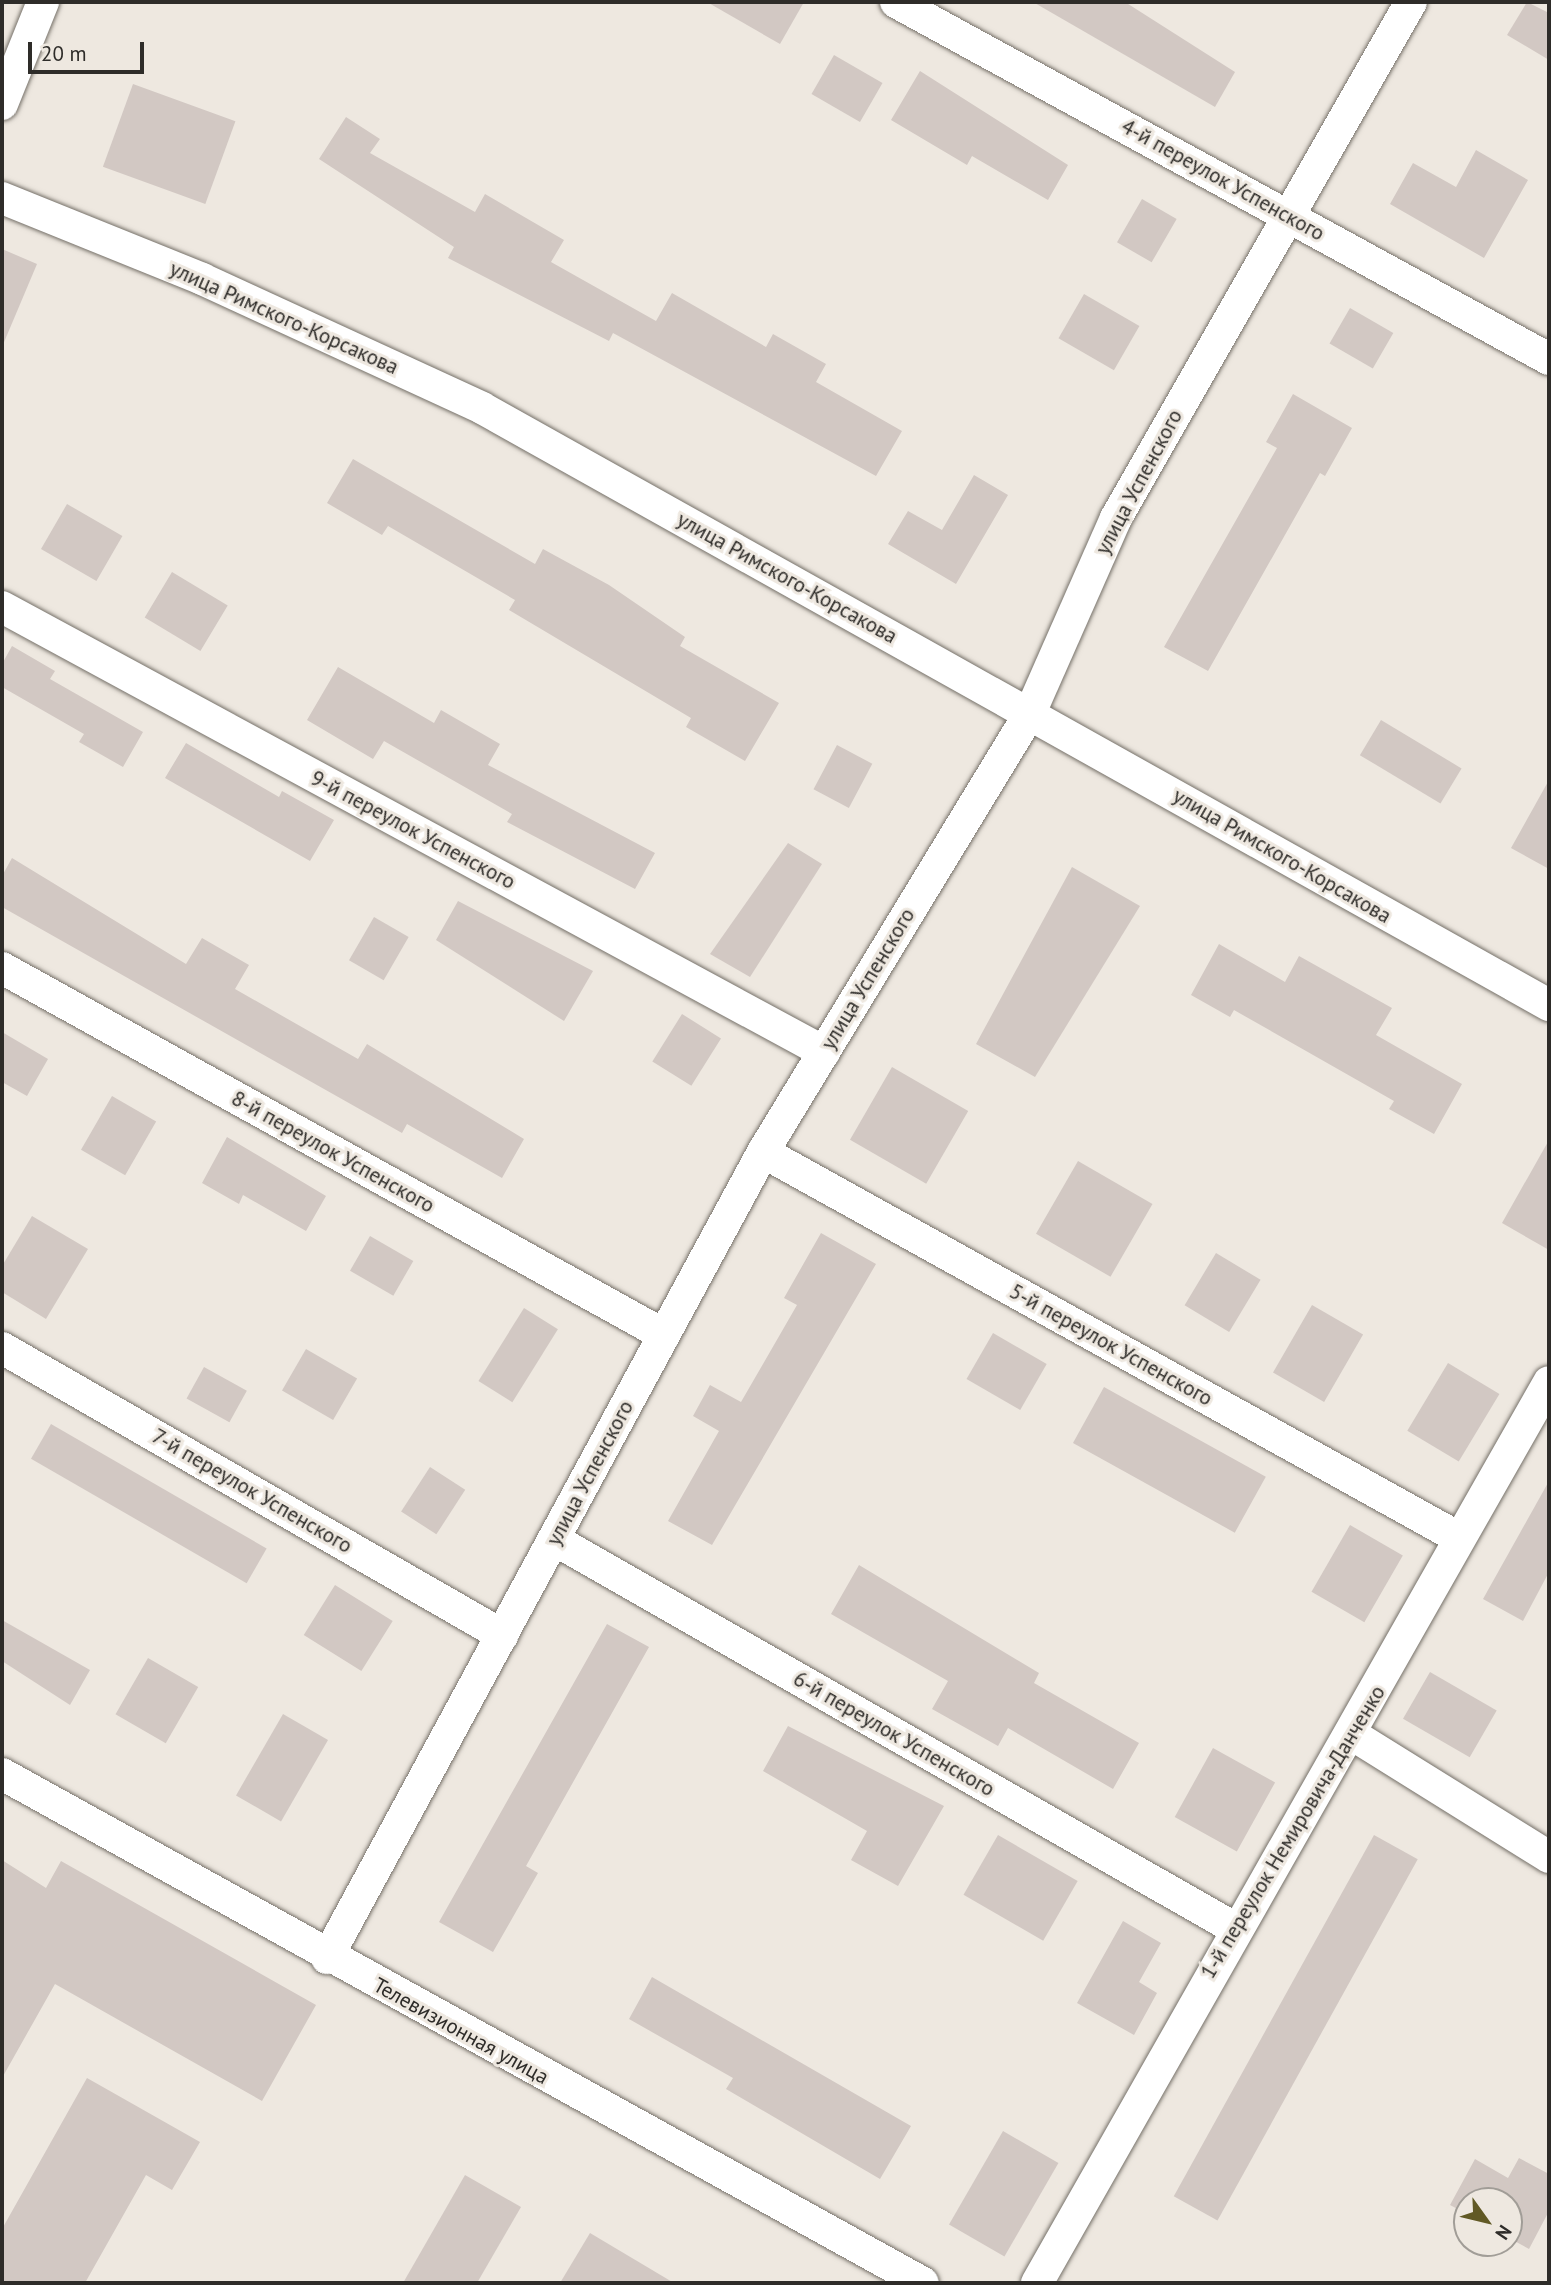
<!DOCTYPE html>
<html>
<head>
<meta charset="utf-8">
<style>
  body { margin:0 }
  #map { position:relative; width:1551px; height:2285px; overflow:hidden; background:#eee8e0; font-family:"PT Sans",sans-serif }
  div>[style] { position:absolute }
  .building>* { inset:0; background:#d2c8c3; transform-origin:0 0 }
  .roads { filter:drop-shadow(0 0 2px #757068) drop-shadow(0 0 2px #757068) }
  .minor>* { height:32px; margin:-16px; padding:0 16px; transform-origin:16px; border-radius:16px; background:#fff }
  span { translate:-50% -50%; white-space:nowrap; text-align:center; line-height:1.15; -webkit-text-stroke:6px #eee8e0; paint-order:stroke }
  .street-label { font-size:21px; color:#2e2c29 }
  .frame { position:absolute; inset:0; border:4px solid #2e2c29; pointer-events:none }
  .north { position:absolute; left:1453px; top:2187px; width:70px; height:70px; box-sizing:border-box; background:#eee8e0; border:2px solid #a19d97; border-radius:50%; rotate:124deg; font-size:19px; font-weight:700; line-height:28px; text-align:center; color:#2e2c29 }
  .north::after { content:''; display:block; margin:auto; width:24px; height:32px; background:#615925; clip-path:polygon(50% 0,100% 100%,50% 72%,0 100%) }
  .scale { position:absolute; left:28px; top:42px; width:116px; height:32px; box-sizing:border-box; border:4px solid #2e2c29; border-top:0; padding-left:9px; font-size:21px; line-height:24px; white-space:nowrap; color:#2e2c29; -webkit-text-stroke:5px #eee8e0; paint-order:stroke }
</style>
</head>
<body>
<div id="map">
  <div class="building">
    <div style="clip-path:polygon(707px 2px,804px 2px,780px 44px)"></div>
    <div style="clip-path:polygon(1033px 2px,1125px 2px,1235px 72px,1215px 107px)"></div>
    <div style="clip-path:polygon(1527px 2px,1549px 13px,1549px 60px,1507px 35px)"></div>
    <div style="left:834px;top:55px;width:56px;height:45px;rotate:30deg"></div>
    <div style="clip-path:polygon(920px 71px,1068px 165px,1048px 200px,972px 156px,967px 165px,891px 120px)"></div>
    <div style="left:133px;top:84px;width:109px;height:88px;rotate:20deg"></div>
    <div style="clip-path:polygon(346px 117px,380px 139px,370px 153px,475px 212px,485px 194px,564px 240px,551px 262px,656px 321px,672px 293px,766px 347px,773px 334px,826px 364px,816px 382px,902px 431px,876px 476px,613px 333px,609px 341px,448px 258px,454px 247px,319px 159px)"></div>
    <div style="clip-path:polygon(1476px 150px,1528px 180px,1484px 258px,1390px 204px,1413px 163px,1456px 187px)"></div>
    <div style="left:1142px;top:199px;width:40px;height:50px;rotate:30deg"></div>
    <div style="clip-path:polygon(2px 249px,37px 264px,2px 347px)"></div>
    <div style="left:1084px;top:294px;width:64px;height:51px;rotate:30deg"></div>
    <div style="left:1350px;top:308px;width:50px;height:41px;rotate:30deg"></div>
    <div style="clip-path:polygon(1293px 394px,1352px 428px,1325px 476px,1320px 473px,1208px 671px,1164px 647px,1277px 448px,1266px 442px)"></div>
    <div style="clip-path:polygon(353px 459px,535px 564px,543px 549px,609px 585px,685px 637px,680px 646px,779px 703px,745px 761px,686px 727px,691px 718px,509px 610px,515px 600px,388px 526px,382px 535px,327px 503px)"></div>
    <div style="clip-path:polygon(974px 475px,1008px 495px,956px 584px,888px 544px,908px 511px,942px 530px)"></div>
    <div style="left:67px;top:504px;width:64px;height:52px;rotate:30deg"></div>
    <div style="left:172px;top:572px;width:65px;height:53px;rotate:31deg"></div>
    <div style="clip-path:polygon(12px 646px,55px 671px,50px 679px,143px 732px,123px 767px,79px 742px,84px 734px,2px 687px,2px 664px)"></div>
    <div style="clip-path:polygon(338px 667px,434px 723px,441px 710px,500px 744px,488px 765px,655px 853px,635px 889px,507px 822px,512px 814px,384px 741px,373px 759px,307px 720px)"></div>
    <div style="left:1381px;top:720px;width:94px;height:41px;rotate:31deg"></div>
    <div style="clip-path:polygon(186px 743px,279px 797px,282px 791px,334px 820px,310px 861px,165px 778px)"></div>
    <div style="left:837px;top:745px;width:40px;height:50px;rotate:28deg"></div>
    <div style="clip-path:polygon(1549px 780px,1549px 869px,1511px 848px)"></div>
    <div style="clip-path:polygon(788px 843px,822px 864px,750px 977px,710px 954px)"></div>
    <div style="clip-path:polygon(12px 858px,186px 964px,202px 938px,249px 965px,235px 989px,358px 1059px,367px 1044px,524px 1139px,502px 1178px,407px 1124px,402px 1133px,2px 907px,2px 876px)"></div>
    <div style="clip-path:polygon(1072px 867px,1140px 906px,1035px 1077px,976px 1044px)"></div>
    <div style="clip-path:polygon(458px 901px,593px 971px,564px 1021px,436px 940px)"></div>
    <div style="left:374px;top:917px;width:40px;height:50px;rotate:30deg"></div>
    <div style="clip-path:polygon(1219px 944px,1285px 982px,1299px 956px,1392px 1008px,1376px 1035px,1462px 1084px,1434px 1134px,1389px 1109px,1394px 1101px,1234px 1010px,1230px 1017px,1191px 995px)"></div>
    <div style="left:682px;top:1014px;width:46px;height:56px;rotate:32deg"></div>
    <div style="clip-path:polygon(2px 1032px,48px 1059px,27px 1096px,2px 1082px)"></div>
    <div style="left:892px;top:1067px;width:88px;height:84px;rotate:30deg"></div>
    <div style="left:112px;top:1096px;width:51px;height:62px;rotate:30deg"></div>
    <div style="clip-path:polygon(227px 1137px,326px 1196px,306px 1231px,243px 1195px,239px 1204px,202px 1183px)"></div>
    <div style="clip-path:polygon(1549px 1140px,1549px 1250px,1502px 1223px)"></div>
    <div style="left:1078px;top:1161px;width:86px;height:84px;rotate:30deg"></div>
    <div style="clip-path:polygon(32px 1216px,88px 1249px,46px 1319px,2px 1292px,2px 1266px)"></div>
    <div style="clip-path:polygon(821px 1233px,876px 1264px,712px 1545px,668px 1521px,719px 1431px,693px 1416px,710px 1385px,741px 1402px,797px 1305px,784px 1298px)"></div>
    <div style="left:370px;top:1236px;width:50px;height:40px;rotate:30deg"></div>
    <div style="left:1216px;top:1253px;width:52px;height:61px;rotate:31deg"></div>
    <div style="left:1312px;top:1305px;width:59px;height:78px;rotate:30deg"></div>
    <div style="left:524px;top:1308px;width:40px;height:86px;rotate:32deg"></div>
    <div style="left:993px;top:1333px;width:62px;height:53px;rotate:30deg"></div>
    <div style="left:306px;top:1349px;width:59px;height:48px;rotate:30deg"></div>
    <div style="left:1448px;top:1363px;width:60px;height:79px;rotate:31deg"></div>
    <div style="left:204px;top:1367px;width:49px;height:36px;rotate:29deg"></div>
    <div style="left:1104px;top:1387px;width:185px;height:64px;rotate:29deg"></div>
    <div style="left:51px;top:1424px;width:249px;height:40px;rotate:30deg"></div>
    <div style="left:430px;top:1467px;width:42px;height:53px;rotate:33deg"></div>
    <div style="clip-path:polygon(1549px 1481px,1549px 1572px,1523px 1621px,1483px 1599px)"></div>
    <div style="left:1350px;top:1525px;width:61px;height:77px;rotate:30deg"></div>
    <div style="clip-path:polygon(859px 1565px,1039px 1673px,1034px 1683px,1139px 1743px,1113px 1789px,1008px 1728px,998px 1746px,932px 1709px,948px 1681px,831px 1614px)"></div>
    <div style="left:335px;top:1585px;width:68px;height:59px;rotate:32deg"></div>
    <div style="clip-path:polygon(2px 1620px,90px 1670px,70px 1705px,2px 1661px)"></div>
    <div style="clip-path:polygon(607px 1624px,649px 1647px,526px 1866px,538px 1873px,493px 1952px,439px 1922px)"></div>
    <div style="left:148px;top:1658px;width:58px;height:65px;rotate:30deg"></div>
    <div style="left:1430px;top:1672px;width:77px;height:54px;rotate:30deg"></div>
    <div style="left:283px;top:1714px;width:52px;height:94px;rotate:30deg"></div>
    <div style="clip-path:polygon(788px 1726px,944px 1806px,898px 1886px,851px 1860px,867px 1831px,763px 1771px)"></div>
    <div style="left:1213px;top:1748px;width:71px;height:79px;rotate:29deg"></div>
    <div style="left:998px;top:1835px;width:92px;height:69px;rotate:30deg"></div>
    <div style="left:1374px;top:1835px;width:50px;height:413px;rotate:29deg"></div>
    <div style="clip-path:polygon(2px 1860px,46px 1888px,61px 1861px,316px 2005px,262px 2101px,55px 1984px,2px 2078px)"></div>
    <div style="clip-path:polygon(1123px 1921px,1161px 1943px,1139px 1982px,1157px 1993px,1134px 2035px,1077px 2003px)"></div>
    <div style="clip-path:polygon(652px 1977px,911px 2126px,880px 2179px,726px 2089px,733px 2078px,629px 2019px)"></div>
    <div style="clip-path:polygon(87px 2078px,200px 2142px,172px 2190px,146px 2175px,85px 2283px,2px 2283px,2px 2229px)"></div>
    <div style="left:1003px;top:2131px;width:64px;height:108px;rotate:30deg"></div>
    <div style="clip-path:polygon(1519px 2158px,1549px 2174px,1549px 2211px,1529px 2249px,1509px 2238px,1509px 2201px,1467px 2201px,1467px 2214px,1450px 2205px,1475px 2159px,1508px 2178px)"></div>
    <div style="clip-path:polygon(465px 2175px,521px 2207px,477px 2283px,403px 2283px)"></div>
    <div style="clip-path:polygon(590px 2233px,674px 2283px,560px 2283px)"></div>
  </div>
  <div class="roads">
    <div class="minor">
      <div style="left:896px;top:2px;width:744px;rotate:28.67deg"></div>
      <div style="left:2px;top:104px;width:110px;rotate:-68.1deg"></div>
      <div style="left:2px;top:198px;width:216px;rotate:22deg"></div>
      <div style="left:202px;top:279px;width:308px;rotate:24.7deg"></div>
      <div style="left:482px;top:408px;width:1223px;rotate:29.23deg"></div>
      <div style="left:2px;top:607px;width:935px;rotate:28.43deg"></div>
      <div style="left:2px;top:968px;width:757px;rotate:29deg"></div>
      <div style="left:763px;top:1152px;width:796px;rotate:29.01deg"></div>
      <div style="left:2px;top:1348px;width:577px;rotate:29.86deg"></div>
      <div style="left:555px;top:1540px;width:782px;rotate:29.74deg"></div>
      <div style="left:1353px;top:1735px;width:231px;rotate:31.9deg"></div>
      <div style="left:2px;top:1774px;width:1052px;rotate:28.93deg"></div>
      <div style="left:327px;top:1958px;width:916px;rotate:-61.59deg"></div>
      <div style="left:763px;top:1152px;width:514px;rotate:-58.69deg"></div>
      <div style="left:1030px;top:713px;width:213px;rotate:-66.2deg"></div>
      <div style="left:1116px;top:518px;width:594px;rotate:-60.24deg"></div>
      <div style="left:1037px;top:2283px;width:1036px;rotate:-60.39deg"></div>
    </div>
  </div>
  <div class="street-label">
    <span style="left:1223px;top:180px;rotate:29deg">4-й переулок Успенского</span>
    <span style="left:284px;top:318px;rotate:24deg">улица Римского-Корсакова</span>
    <span style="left:1139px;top:482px;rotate:-62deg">улица Успенского</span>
    <span style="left:787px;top:578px;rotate:29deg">улица Римского-Корсакова</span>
    <span style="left:413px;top:830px;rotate:28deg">9-й переулок Успенского</span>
    <span style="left:1282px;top:856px;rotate:30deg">улица Римского-Корсакова</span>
    <span style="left:868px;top:979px;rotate:-59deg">улица Успенского</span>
    <span style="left:333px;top:1152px;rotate:29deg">8-й переулок Успенского</span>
    <span style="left:1111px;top:1345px;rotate:29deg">5-й переулок Успенского</span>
    <span style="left:590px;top:1473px;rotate:-62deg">улица Успенского</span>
    <span style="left:252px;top:1491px;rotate:30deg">7-й переулок Успенского</span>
    <span style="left:894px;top:1734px;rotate:30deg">6-й переулок Успенского</span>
    <span style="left:1293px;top:1832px;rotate:-59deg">1-й переулок Немировича-Данченко</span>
    <span style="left:461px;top:2031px;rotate:29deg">Телевизионная улица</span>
  </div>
  <div class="frame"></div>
  <div class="north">N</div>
  <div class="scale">20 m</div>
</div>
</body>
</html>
